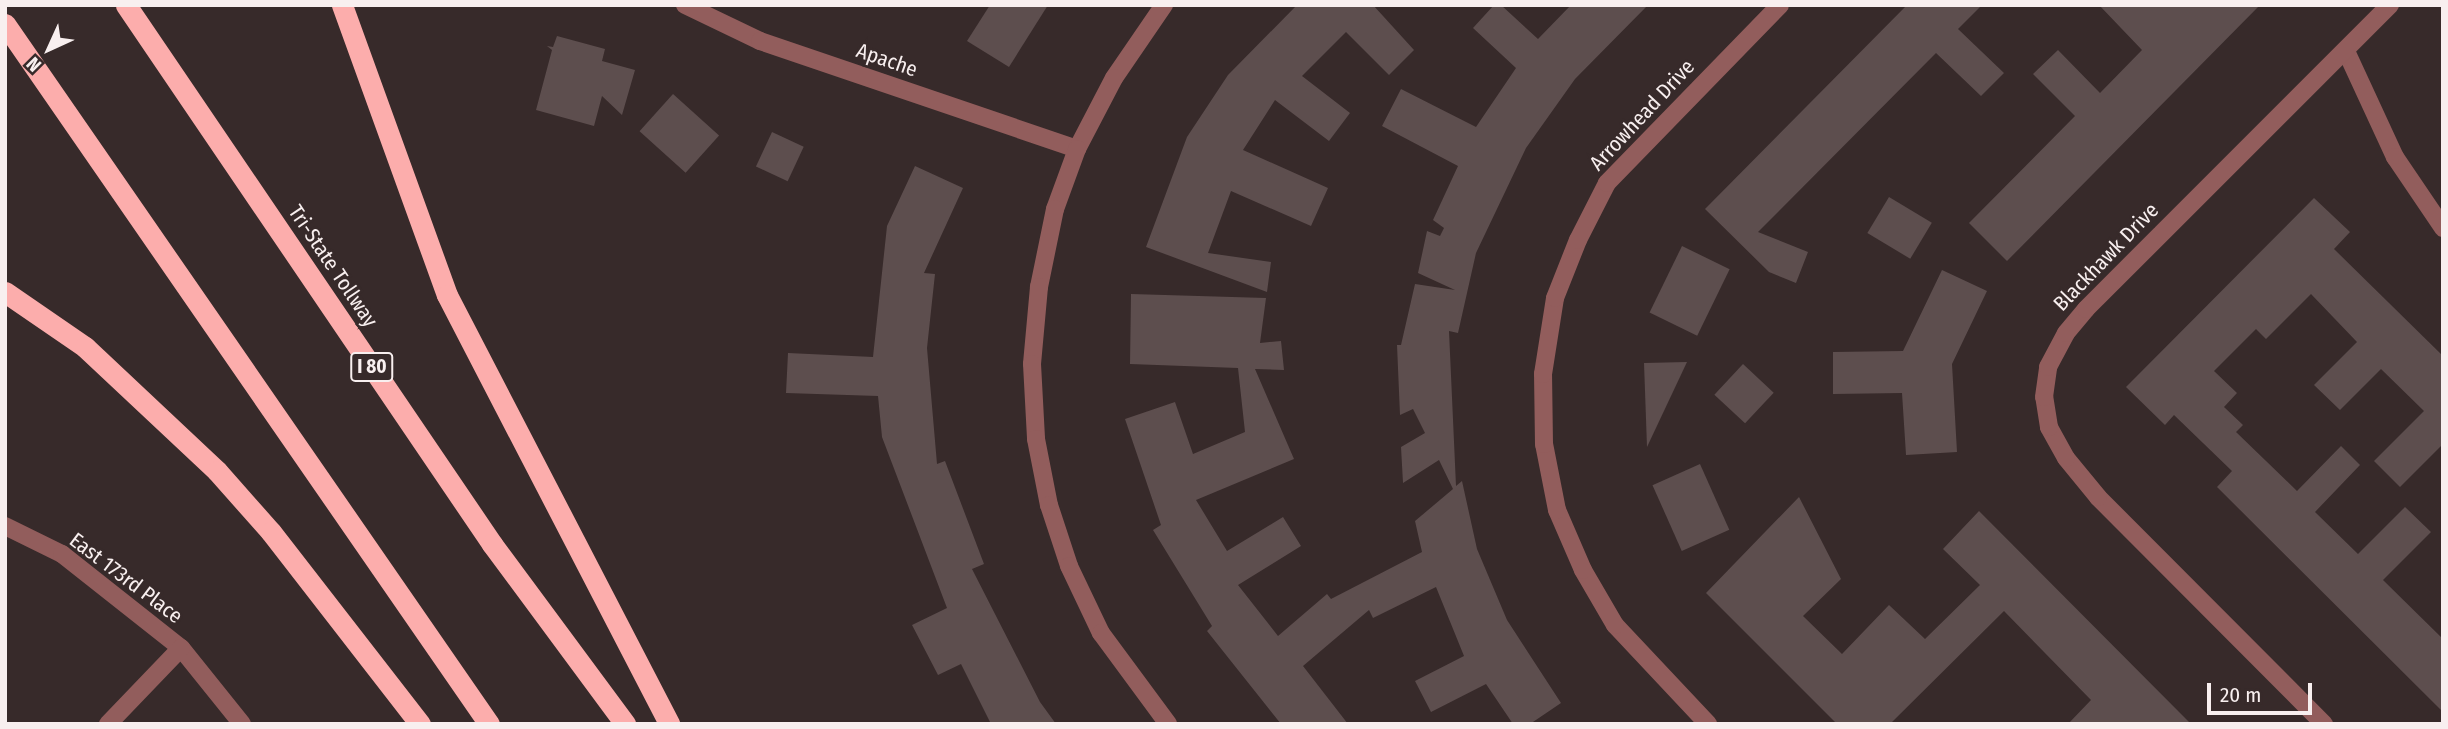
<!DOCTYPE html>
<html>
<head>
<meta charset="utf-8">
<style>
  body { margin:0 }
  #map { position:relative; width:2448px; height:729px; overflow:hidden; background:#372a2a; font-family:"Fira Sans Condensed",sans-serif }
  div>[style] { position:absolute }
  .building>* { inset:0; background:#5d4e4e; transform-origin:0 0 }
  .minor>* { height:18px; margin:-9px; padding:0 9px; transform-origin:9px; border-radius:9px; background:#925d5c }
  .highway>* { height:21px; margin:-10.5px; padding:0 10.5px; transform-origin:10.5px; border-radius:10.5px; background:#fcadac }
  span { translate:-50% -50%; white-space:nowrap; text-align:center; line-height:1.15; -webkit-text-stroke:5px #372a2a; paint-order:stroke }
  .shield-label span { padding:2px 5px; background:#372a2a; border:2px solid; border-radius:5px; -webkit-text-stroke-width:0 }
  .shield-label { font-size:19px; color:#f8efef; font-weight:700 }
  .street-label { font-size:21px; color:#f8efef }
  .frame { position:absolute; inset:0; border:7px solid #f8efef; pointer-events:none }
  .north { position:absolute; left:14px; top:14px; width:70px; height:70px; -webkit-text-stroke:5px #372a2a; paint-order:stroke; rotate:225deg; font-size:19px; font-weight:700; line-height:28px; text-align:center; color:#f8efef }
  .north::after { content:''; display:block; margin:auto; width:24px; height:32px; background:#f8efef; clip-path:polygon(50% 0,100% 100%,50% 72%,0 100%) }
  .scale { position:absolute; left:2207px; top:683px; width:105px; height:32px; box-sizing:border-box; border:4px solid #f8efef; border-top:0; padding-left:9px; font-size:21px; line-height:24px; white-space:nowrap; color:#f8efef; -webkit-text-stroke:5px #372a2a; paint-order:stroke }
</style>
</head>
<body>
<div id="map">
  <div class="building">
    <div style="clip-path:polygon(990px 5px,1048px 5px,1009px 67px,967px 41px)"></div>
    <div style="clip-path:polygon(1297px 5px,1373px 5px,1414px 50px,1389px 75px,1346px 32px,1302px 76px,1350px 113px,1329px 141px,1275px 100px,1243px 150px,1328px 188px,1311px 226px,1231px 191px,1208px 253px,1271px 262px,1267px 292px,1146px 247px,1187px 137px,1228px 75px)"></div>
    <div style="clip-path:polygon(1494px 5px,1501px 5px,1538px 39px,1571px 5px,1648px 5px,1575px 79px,1526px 148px,1476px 253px,1458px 333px,1449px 331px,1456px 486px,1462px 481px,1477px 549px,1507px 620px,1561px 703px,1530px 724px,1513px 724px,1486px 684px,1431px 712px,1415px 681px,1464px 656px,1436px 587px,1373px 618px,1369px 610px,1303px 666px,1348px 724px,1281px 724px,1207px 631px,1212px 626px,1153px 530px,1161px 525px,1125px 419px,1175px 402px,1193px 454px,1245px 432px,1238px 368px,1130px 364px,1131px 294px,1266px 298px,1260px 343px,1281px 341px,1284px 370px,1255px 369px,1294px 459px,1196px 500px,1227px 551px,1283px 517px,1301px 546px,1238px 585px,1278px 636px,1327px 594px,1331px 599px,1422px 552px,1415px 521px,1453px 489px,1439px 460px,1403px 483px,1401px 447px,1425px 433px,1413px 409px,1400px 415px,1397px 345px,1401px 345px,1415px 284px,1455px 290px,1418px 273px,1427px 231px,1440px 236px,1444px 228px,1433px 220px,1458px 166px,1382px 126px,1401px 89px,1476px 127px,1516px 68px,1473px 28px)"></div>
    <div style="clip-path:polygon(1907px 5px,1982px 5px,1958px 29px,2004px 73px,1981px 96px,1936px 53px,1758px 232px,1808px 252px,1796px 283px,1769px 272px,1705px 209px)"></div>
    <div style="clip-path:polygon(2099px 5px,2260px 5px,2007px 261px,1969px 223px,2075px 116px,2033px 74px,2058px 50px,2100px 93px,2142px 50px)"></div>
    <div style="clip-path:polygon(557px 36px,605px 49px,602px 61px,635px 70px,622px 115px,602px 96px,594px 126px,536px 110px,552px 50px,547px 46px,553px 47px)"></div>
    <div style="left:673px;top:94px;width:62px;height:50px;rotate:42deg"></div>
    <div style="left:772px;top:132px;width:35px;height:38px;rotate:25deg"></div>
    <div style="clip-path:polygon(915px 166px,963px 188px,924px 273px,935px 274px,927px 348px,937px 464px,945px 461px,984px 564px,972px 569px,1040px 702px,1056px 724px,991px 724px,961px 664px,938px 675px,912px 625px,947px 608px,882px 437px,878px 396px,786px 393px,788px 353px,873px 357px,887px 226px)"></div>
    <div style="left:1889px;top:197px;width:50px;height:42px;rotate:31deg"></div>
    <div style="clip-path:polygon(2314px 198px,2350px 232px,2334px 249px,2443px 356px,2443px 444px,2400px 487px,2374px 461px,2424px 411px,2381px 369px,2340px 410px,2314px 385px,2357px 342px,2311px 294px,2266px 339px,2256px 329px,2214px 371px,2237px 393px,2224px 407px,2243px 425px,2236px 432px,2297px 491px,2341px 446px,2360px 465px,2315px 512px,2358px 554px,2405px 507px,2431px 532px,2383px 580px,2443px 639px,2443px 712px,2217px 487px,2232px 471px,2174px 415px,2165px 425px,2126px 387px)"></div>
    <div style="left:1682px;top:246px;width:53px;height:74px;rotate:26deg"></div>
    <div style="clip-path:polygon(1942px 270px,1987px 291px,1952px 364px,1957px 452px,1906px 455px,1902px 393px,1833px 394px,1833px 352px,1903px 351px)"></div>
    <div style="clip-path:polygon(1687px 362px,1647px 447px,1644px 363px)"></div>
    <div style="left:1743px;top:364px;width:42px;height:42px;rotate:43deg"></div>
    <div style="left:1700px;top:464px;width:72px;height:52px;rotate:66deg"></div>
    <div style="clip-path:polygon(1799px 497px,1841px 579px,1803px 616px,1842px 654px,1889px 605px,1925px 639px,1980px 585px,1943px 549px,1979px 511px,2191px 724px,2068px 724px,2091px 700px,2004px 611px,1890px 724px,1837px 724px,1706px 593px)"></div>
  </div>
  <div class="minor">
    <div style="left:685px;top:5px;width:83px;rotate:25.6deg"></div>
    <div style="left:760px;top:41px;width:335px;rotate:18.8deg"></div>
    <div style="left:1164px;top:5px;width:88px;rotate:124.4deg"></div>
    <div style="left:1114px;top:78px;width:80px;rotate:117.5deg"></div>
    <div style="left:1077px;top:149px;width:64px;rotate:110.1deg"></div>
    <div style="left:1055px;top:209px;width:80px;rotate:101.6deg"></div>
    <div style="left:1039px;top:287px;width:77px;rotate:95.2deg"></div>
    <div style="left:1032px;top:364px;width:75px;rotate:86.9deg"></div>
    <div style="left:1036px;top:439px;width:67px;rotate:78.9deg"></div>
    <div style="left:1049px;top:505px;width:64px;rotate:71.8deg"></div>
    <div style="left:1069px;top:566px;width:74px;rotate:64.5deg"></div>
    <div style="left:1101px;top:633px;width:113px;rotate:53.6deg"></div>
    <div style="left:2346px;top:51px;width:117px;rotate:65.2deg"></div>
    <div style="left:2395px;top:157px;width:86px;rotate:55.9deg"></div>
    <div style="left:5px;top:526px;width:64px;rotate:26.2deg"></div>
    <div style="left:62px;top:554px;width:152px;rotate:38.3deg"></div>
    <div style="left:181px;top:648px;width:97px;rotate:51.2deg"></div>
    <div style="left:108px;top:724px;width:105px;rotate:-46.2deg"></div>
    <div style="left:1708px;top:724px;width:136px;rotate:-133.2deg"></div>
    <div style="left:1615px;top:625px;width:64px;rotate:-120.2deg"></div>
    <div style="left:1583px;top:570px;width:65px;rotate:-113.4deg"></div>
    <div style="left:1557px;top:510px;width:67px;rotate:-101.1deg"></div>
    <div style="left:1544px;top:444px;width:70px;rotate:-90.8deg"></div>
    <div style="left:1543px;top:374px;width:77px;rotate:-81deg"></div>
    <div style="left:1555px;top:298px;width:62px;rotate:-68.4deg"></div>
    <div style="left:1578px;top:240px;width:64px;rotate:-63deg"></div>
    <div style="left:1607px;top:183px;width:248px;rotate:-45.8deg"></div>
    <div style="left:2324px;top:724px;width:320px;rotate:-134.9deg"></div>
    <div style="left:2098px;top:497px;width:50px;rotate:-129.4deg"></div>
    <div style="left:2066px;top:458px;width:35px;rotate:-119deg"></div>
    <div style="left:2049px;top:427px;width:30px;rotate:-99deg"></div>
    <div style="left:2044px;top:397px;width:30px;rotate:-82deg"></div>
    <div style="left:2048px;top:367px;width:38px;rotate:-62deg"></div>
    <div style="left:2066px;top:333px;width:31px;rotate:-50deg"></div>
    <div style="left:2086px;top:309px;width:430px;rotate:-45deg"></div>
  </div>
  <div class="highway">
    <div style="left:126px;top:5px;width:652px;rotate:55.82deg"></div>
    <div style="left:492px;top:544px;width:224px;rotate:53.5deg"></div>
    <div style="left:342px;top:5px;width:308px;rotate:70.1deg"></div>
    <div style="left:447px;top:295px;width:483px;rotate:62.6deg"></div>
    <div style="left:5px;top:24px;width:851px;rotate:55.34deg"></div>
    <div style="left:5px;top:292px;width:97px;rotate:34.5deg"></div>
    <div style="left:85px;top:347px;width:181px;rotate:43.2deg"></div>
    <div style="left:217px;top:471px;width:81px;rotate:48.5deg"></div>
    <div style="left:271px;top:532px;width:243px;rotate:52.2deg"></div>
  </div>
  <div class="shield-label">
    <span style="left:372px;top:367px">I 80</span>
  </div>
  <div class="street-label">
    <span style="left:887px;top:60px;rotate:19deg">Apache</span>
    <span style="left:1642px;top:115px;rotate:-47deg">Arrowhead Drive</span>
    <span style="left:2106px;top:257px;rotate:-46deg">Blackhawk Drive</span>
    <span style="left:333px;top:266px;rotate:56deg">Tri-State Tollway</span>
    <span style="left:126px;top:578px;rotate:37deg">East 173rd Place</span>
  </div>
  <div class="frame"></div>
  <div class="north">N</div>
  <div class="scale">20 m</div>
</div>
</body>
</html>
